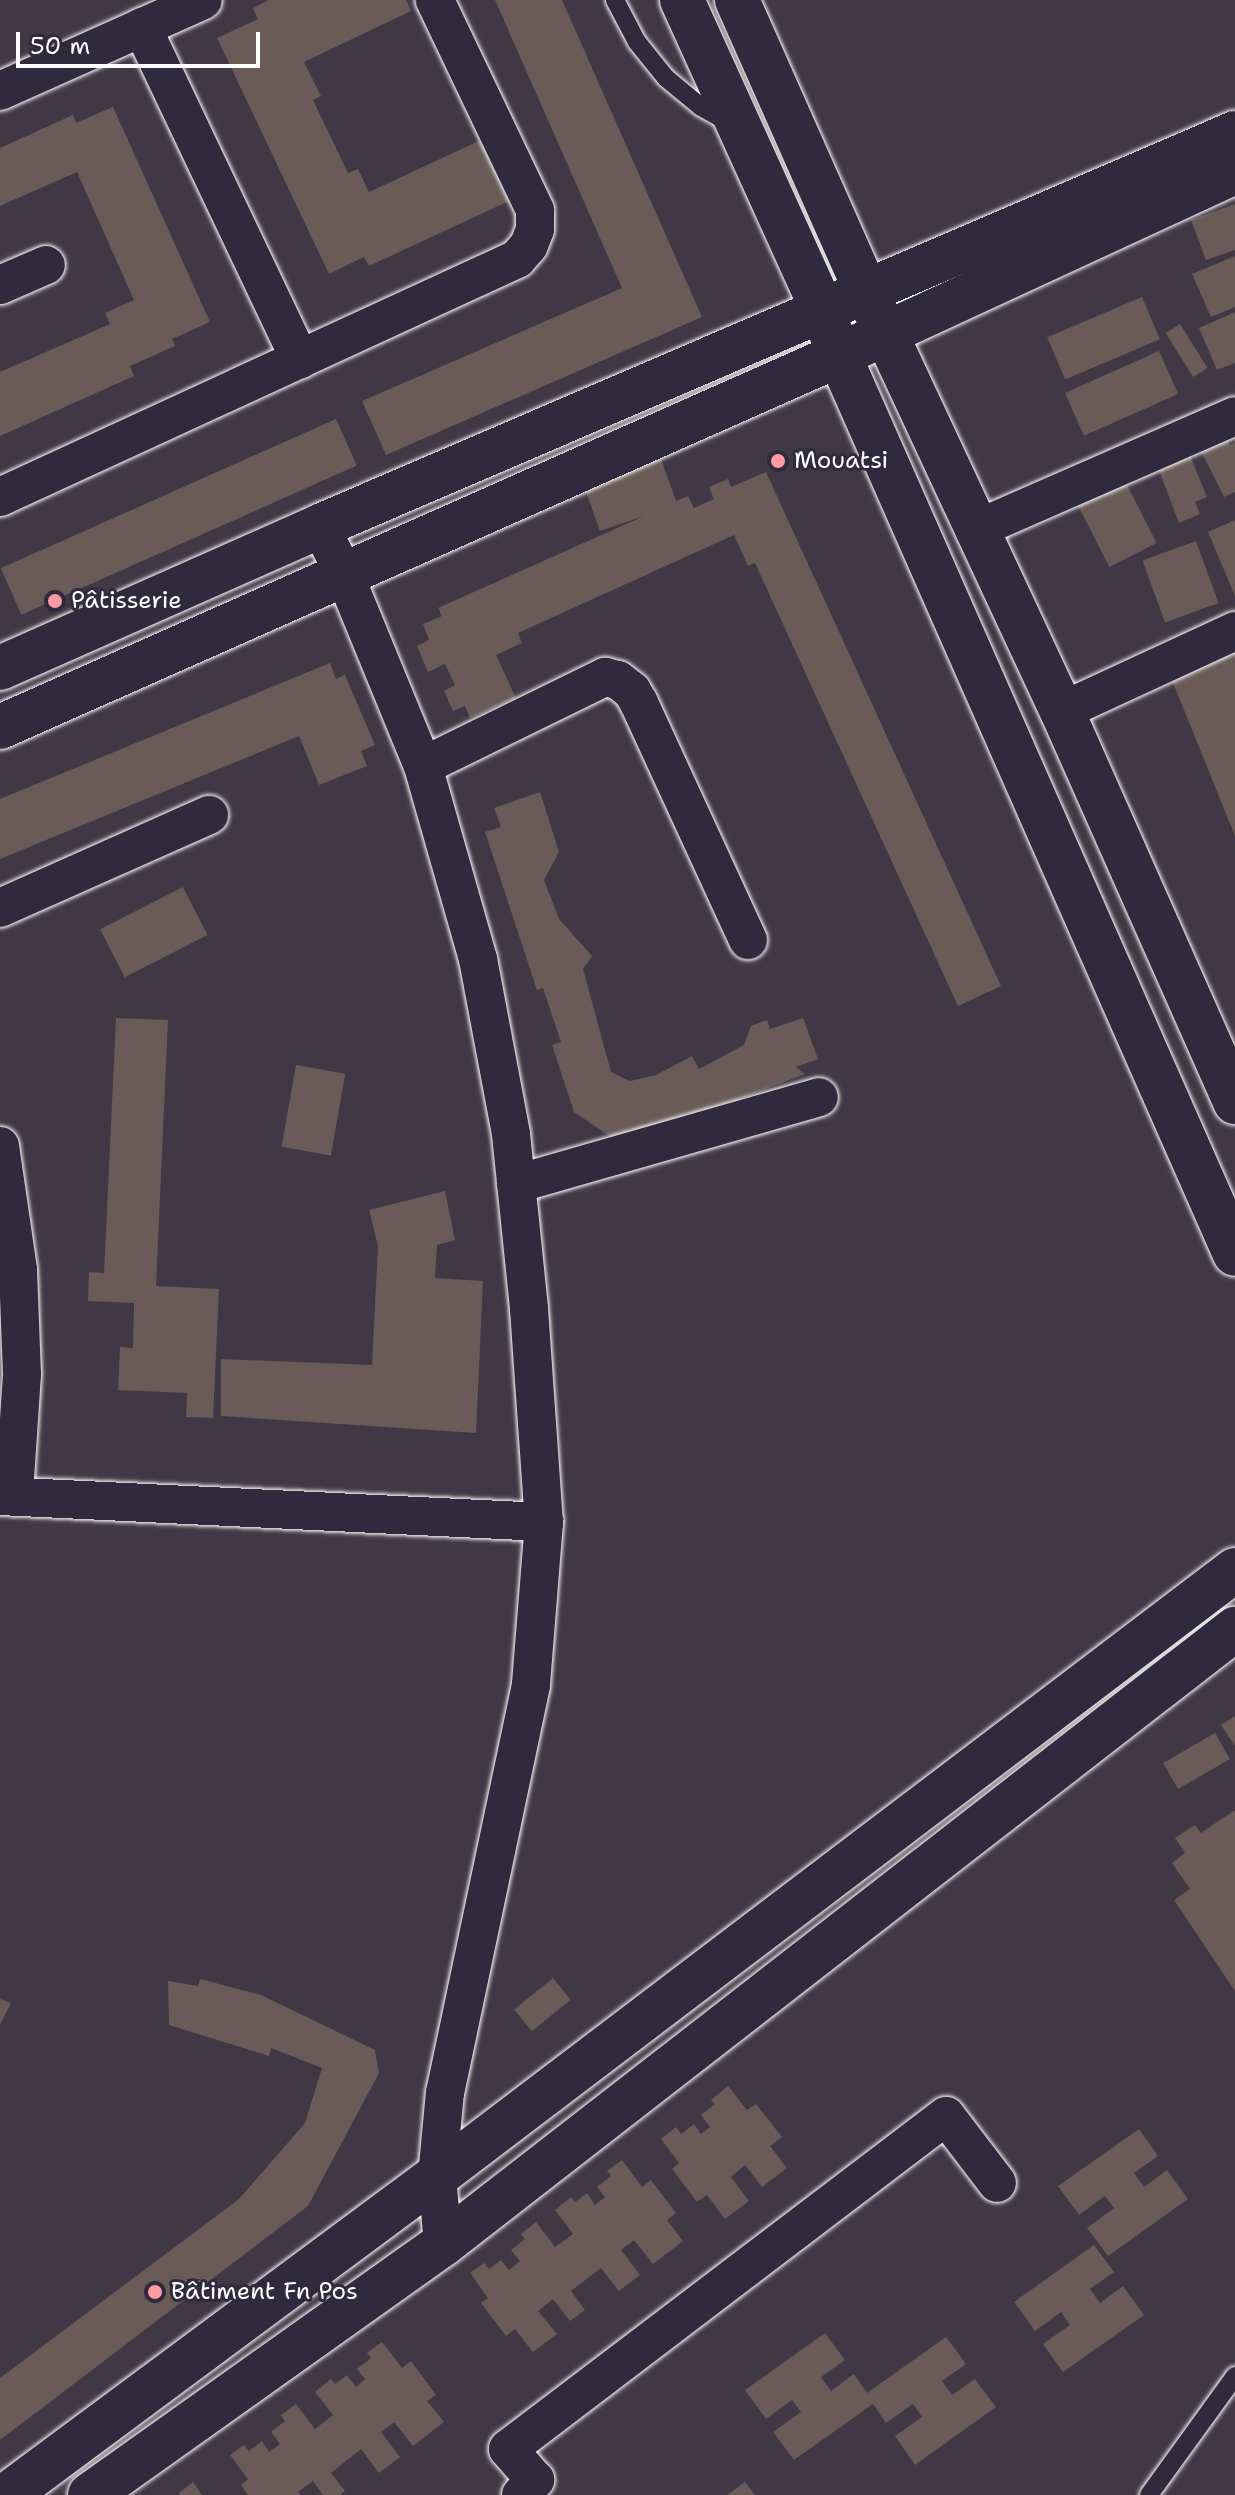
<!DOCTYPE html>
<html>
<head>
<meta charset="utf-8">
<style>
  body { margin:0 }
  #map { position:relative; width:1235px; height:2495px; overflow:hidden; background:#413845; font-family:"Shantell Sans",sans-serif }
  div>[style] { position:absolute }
  .building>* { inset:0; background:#6a5a58; transform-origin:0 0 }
  .roads { filter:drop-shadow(0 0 2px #fff) drop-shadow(0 0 2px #fff) }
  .lane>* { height:18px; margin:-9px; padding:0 9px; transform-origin:9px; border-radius:9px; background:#2f2a3d }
  .street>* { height:38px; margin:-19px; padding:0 19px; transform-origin:19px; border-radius:19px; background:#2f2a3d }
  .secondary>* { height:44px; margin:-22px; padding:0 22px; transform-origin:22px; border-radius:22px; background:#2f2a3d }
  .dots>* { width:22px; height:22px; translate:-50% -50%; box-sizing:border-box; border:4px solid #2f2a3d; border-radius:50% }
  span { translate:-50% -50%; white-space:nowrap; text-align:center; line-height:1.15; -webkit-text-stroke:6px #2f2a3d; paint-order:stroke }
  .poi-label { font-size:24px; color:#fff }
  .left { translate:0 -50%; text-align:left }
  .scale { position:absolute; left:16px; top:32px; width:244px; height:36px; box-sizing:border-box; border:4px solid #fff; border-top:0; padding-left:10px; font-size:24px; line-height:28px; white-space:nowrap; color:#fff; -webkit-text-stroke:6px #2f2a3d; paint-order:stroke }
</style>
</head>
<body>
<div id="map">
  <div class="building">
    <div style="clip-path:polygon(269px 0,406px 0,411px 11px,304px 62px,321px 96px,313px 100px,348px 173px,358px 169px,369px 192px,481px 140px,509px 201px,369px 266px,364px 257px,329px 274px,217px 38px,258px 19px,253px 8px)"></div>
    <div style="clip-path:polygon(495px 0,562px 0,702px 317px,386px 455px,362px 401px,622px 288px)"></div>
    <div style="clip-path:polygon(113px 107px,210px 322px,172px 339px,175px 346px,130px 366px,134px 376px,0 436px,0 372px,110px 324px,105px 313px,134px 300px,77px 172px,0 206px,0 148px,73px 115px,76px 123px)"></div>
    <div style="clip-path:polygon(1235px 204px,1235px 250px,1206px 260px,1191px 220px)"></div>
    <div style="clip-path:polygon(1235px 256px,1235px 307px,1211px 317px,1192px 274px)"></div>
    <div style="left:1142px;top:297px;width:46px;height:103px;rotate:67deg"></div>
    <div style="clip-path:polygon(1235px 312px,1235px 363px,1217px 370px,1199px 328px)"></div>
    <div style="left:1180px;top:324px;width:52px;height:17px;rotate:58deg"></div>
    <div style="left:1159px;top:351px;width:47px;height:103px;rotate:66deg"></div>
    <div style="left:336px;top:419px;width:51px;height:367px;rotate:66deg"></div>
    <div style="clip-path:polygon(1226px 435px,1230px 445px,1235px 442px,1235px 492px,1224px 497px,1199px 447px)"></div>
    <div style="clip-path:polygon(659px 453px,676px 501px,688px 496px,694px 508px,714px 499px,709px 487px,728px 479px,731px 487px,766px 472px,1001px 986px,958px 1006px,755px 563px,748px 566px,734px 535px,518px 633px,522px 643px,496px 655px,516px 698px,470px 718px,465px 706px,453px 711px,444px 691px,455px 685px,445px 664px,428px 672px,417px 646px,429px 640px,423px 624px,442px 616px,438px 608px,644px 516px,600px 531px,582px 481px)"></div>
    <div style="clip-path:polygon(1189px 453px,1207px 497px,1195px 502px,1200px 514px,1179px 523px,1157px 465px)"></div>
    <div style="left:1123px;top:477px;width:74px;height:53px;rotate:63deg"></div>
    <div style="clip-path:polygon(1235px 520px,1235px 596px,1208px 532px)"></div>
    <div style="left:1196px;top:541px;width:66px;height:57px;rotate:70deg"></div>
    <div style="clip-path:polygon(1235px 635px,1235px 836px,1165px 663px)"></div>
    <div style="clip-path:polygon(330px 663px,336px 679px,345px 675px,375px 745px,361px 751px,367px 766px,319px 785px,299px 736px,0 859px,0 799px)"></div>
    <div style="clip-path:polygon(540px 792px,559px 852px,544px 880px,559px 919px,592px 956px,583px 969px,611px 1072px,630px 1081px,656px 1075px,692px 1056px,699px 1069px,744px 1045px,751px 1026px,767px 1020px,770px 1029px,803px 1018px,818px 1059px,796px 1067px,805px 1074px,621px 1144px,574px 1112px,552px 1045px,561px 1042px,543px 988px,537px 990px,485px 832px,501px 827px,494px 808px)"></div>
    <div style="left:183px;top:887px;width:54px;height:93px;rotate:63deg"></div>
    <div style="clip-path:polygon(116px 1018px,168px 1020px,156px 1286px,219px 1289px,213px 1418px,186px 1417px,187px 1393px,118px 1390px,120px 1347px,133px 1348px,134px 1303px,88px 1301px,89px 1272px,104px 1273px)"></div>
    <div style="left:296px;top:1065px;width:50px;height:83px;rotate:10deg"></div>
    <div style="clip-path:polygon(445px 1191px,455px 1240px,437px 1245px,435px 1278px,483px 1281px,476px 1433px,221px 1416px,221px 1359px,372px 1365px,378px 1246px,369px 1210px)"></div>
    <div style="clip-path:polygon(1235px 1716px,1235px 1746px,1221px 1725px)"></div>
    <div style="left:1215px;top:1733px;width:30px;height:60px;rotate:60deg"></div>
    <div style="clip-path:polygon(1235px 1810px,1235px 1991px,1174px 1900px,1190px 1889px,1172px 1863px,1185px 1853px,1175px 1838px,1195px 1825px,1201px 1833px)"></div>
    <div style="left:553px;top:1978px;width:28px;height:50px;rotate:51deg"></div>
    <div style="clip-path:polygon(200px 1979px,261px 1995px,375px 2050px,379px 2073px,308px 2206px,0 2440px,0 2378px,239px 2199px,305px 2123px,322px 2068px,271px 2048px,269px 2056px,169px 2025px,168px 1981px,198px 1986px)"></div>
    <div style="clip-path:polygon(0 1999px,11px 2003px,0 2025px)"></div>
    <div style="clip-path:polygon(728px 2086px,747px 2110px,756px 2104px,782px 2137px,770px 2146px,787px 2168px,762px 2187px,745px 2165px,731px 2177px,749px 2201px,725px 2219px,707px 2195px,697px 2202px,672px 2169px,679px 2163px,661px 2139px,676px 2127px,681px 2134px,694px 2124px,701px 2134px,710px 2127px,701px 2115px,715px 2104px,711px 2100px)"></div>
    <div style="clip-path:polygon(1139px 2129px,1158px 2156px,1134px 2173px,1144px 2187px,1167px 2170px,1188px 2199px,1108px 2256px,1087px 2228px,1114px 2208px,1105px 2196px,1079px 2215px,1058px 2186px)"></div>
    <div style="clip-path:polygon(622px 2160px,642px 2187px,651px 2180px,676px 2213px,667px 2220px,683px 2241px,653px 2264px,634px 2240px,621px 2250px,640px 2275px,619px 2291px,601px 2268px,571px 2291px,585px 2310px,570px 2321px,553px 2299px,538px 2311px,557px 2334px,533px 2352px,515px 2329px,506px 2336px,481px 2303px,488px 2298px,470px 2273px,484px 2263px,489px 2269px,501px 2260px,509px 2270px,520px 2261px,511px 2250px,525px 2239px,521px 2234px,536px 2222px,555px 2247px,573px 2234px,555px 2210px,571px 2197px,575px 2202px,587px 2193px,595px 2205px,605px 2197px,597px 2187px,611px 2176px,607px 2171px)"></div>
    <div style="clip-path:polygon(1094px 2245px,1114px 2272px,1090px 2289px,1100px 2303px,1123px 2286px,1144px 2315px,1063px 2372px,1043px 2344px,1070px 2325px,1061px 2312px,1035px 2331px,1014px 2302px)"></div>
    <div style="clip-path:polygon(825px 2333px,845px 2360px,821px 2377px,831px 2391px,854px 2374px,867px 2393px,946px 2337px,966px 2364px,942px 2381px,952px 2395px,975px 2379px,996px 2407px,915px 2465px,895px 2436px,922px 2417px,913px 2404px,886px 2423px,873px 2404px,794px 2460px,773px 2432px,801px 2412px,792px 2400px,766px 2419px,745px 2390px)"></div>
    <div style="clip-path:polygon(382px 2342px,402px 2368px,411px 2361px,436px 2395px,427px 2401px,444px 2422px,413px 2446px,394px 2422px,381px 2432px,400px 2457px,379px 2473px,361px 2449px,331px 2473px,345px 2491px,340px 2495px,323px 2495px,313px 2481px,298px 2492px,301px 2495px,248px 2495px,241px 2485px,248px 2479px,230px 2455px,244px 2445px,249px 2451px,262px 2441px,269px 2452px,280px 2444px,271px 2432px,285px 2421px,281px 2415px,296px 2404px,315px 2429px,333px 2415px,315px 2392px,331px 2379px,335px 2384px,347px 2375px,356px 2387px,365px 2379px,357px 2369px,371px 2358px,367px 2353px)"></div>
    <div style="clip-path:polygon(193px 2482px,202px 2495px,180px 2495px,179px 2493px)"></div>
    <div style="clip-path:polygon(745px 2482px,755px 2495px,727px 2495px)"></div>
  </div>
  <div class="roads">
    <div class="lane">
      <div style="left:615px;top:0;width:47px;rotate:62.4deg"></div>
      <div style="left:637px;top:42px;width:46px;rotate:51.1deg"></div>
      <div style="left:666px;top:78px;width:45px;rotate:39.6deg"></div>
      <div style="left:701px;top:107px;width:31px;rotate:29deg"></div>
      <div style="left:1149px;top:2495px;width:147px;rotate:-54.1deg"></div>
    </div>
    <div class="street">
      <div style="left:142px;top:27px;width:368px;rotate:64.6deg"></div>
      <div style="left:0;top:91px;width:222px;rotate:-24.1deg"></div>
      <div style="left:0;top:285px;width:50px;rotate:-23.5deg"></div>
      <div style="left:0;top:497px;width:569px;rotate:-24.72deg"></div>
      <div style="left:517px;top:259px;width:18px;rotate:-49deg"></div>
      <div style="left:529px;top:245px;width:17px;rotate:-69deg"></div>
      <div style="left:535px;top:229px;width:19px;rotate:-90deg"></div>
      <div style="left:535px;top:210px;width:233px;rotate:-115.5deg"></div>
      <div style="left:320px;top:526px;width:56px;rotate:63.4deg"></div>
      <div style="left:345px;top:576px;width:205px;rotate:67.7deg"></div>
      <div style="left:423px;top:766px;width:201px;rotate:74.1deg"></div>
      <div style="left:478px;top:959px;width:178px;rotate:79.3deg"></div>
      <div style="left:511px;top:1134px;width:176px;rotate:84.1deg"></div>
      <div style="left:529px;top:1309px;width:214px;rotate:86deg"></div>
      <div style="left:544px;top:1522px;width:164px;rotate:94.6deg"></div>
      <div style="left:531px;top:1685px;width:416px;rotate:101.9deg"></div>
      <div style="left:445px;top:2092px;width:84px;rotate:95.4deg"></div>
      <div style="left:437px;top:2176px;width:68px;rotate:85deg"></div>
      <div style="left:979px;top:528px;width:279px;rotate:-23.6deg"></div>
      <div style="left:1062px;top:711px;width:191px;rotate:-24.8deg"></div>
      <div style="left:423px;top:766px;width:203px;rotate:-26.1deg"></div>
      <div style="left:605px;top:677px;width:13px;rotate:13deg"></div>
      <div style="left:618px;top:680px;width:18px;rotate:38deg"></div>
      <div style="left:632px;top:691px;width:14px;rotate:60deg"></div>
      <div style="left:639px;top:703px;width:261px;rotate:65.3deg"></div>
      <div style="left:0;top:908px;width:229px;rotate:-24deg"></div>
      <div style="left:0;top:1146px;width:125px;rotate:81.7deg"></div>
      <div style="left:18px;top:1270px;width:104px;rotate:87.8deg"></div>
      <div style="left:22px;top:1374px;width:122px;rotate:93.8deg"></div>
      <div style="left:516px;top:1184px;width:315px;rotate:-16deg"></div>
      <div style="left:0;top:1496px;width:545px;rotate:2.74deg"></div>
      <div style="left:521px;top:2495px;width:21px;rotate:-47deg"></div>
      <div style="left:535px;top:2480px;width:41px;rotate:-131.1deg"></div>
      <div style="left:508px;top:2449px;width:550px;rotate:-37.24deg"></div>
      <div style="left:946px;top:2116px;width:84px;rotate:52.7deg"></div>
    </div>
    <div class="secondary">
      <div style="left:682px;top:0;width:341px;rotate:65.6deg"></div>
      <div style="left:823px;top:311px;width:47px;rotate:70deg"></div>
      <div style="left:839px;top:355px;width:982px;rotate:66.23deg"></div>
      <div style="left:737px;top:0;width:318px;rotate:66.1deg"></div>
      <div style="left:866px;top:291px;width:463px;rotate:65deg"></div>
      <div style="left:1062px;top:711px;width:428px;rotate:66.1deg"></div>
      <div style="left:0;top:668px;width:350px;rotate:-23.9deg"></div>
      <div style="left:320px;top:526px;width:996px;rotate:-23.24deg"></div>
      <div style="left:0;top:727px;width:918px;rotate:-23.91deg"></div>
      <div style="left:839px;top:355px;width:436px;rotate:-24.8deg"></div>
      <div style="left:7px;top:2495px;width:535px;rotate:-36.57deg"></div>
      <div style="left:437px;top:2176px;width:1002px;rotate:-37.21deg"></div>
      <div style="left:90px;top:2495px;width:433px;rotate:-35.4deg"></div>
      <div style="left:443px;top:2244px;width:1003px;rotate:-37.83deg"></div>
    </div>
  </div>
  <div class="dots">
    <div style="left:778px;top:461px;background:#ff9aa2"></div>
    <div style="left:55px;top:601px;background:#ff9aa2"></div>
    <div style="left:155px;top:2292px;background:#ff9aa2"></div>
  </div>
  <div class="poi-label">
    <span class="left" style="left:794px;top:461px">Mouatsi</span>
    <span class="left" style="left:71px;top:601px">Pâtisserie</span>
    <span class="left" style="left:171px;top:2292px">Bâtiment Fn Pos</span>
  </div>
  <div class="scale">50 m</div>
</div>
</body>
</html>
